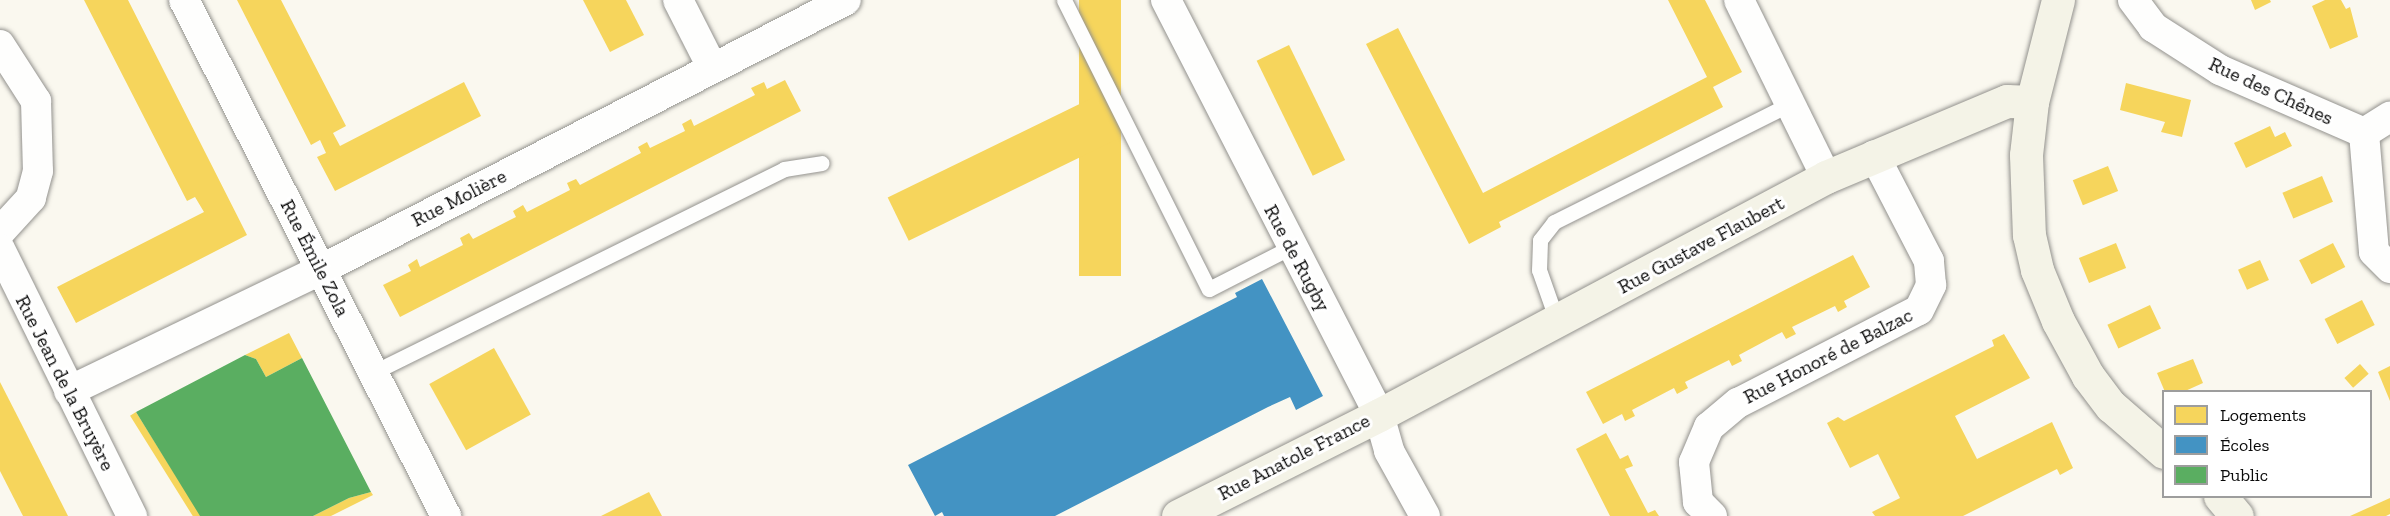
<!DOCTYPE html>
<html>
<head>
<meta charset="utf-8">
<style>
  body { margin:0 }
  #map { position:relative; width:2390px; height:516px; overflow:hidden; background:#faf8ef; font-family:"Zilla Slab",serif }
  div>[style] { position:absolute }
  .homes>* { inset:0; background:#f6d55c; transform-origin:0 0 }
  .schools>* { inset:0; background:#4393c3 }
  .public>* { inset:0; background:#5aae61 }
  .roads { filter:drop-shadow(0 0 2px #93928e) drop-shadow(0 0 2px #93928e) }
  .lane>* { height:15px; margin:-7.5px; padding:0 7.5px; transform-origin:7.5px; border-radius:7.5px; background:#fefefd }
  .street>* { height:30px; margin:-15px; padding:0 15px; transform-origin:15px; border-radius:15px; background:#fefefd }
  .secondary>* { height:33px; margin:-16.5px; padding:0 16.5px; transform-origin:16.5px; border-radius:16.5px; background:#f4f3e7 }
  span { translate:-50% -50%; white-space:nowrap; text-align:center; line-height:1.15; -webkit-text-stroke:6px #fff; paint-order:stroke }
  .street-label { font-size:20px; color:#0b0b0b }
  .legend { position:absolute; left:2162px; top:390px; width:210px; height:108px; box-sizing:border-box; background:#fff; border:2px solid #9d9d9d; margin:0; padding:8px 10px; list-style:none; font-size:18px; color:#0b0b0b }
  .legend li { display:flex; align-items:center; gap:12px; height:30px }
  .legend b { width:30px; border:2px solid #9d9d9d }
</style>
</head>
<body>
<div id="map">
  <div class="homes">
    <div style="clip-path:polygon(84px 0,128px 0,247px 235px,76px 323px,57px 287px,204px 212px,195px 197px,187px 201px)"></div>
    <div style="clip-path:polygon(237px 0,281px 0,346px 126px,333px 133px,340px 146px,464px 82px,481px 116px,335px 191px,317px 157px,326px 153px,320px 140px,311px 145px)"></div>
    <div style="clip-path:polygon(583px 0,626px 0,644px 35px,610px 52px)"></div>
    <div style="left:1079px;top:0;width:42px;height:276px"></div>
    <div style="clip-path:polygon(1668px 0,1705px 0,1742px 72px,1713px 87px,1723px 107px,1499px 222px,1501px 227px,1469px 244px,1366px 44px,1398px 28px,1483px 193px,1707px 77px)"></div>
    <div style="clip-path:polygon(2251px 0,2270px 0,2271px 2px,2255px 10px)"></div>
    <div style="clip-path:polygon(2325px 0,2341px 0,2346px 9px,2350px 7px,2358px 37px,2330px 49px,2312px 6px)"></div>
    <div style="left:1289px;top:45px;width:128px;height:36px;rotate:64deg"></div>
    <div style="clip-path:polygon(785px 80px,801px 111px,400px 317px,383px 285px,411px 271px,408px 265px,417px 259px,420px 267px,463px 245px,460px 238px,469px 233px,473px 239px,516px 217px,513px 211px,523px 205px,527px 212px,570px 190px,567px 183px,576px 179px,580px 185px,641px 153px,638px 147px,647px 142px,650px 148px,685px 131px,682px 124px,691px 119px,694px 126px,755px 95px,751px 88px,764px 82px,767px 89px)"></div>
    <div style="clip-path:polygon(2126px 83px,2191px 100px,2182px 137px,2161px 132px,2165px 122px,2120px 110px)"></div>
    <div style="left:1098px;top:95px;width:48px;height:234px;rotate:64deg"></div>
    <div style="clip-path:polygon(2270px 126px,2275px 137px,2285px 132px,2292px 146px,2246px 168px,2234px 143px)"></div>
    <div style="left:2108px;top:166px;width:27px;height:38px;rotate:68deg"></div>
    <div style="left:2322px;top:176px;width:28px;height:43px;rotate:67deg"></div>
    <div style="left:2116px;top:243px;width:27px;height:40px;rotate:68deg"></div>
    <div style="left:2333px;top:243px;width:27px;height:38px;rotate:63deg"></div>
    <div style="clip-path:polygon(1853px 255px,1870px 287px,1844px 301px,1847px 307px,1838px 312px,1835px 306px,1792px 327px,1796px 334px,1786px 339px,1782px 332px,1739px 355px,1742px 361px,1732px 366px,1729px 360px,1685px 382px,1688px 388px,1677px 394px,1674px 388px,1632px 410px,1635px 416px,1625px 421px,1622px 414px,1603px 424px,1586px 392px)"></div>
    <div style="left:2260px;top:260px;width:22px;height:24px;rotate:66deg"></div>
    <div style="left:2362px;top:300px;width:28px;height:42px;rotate:63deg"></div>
    <div style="left:2150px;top:305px;width:26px;height:47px;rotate:65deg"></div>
    <div style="clip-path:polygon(289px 333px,302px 358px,266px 377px,256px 359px,245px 355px)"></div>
    <div style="clip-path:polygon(2004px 334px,2030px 378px,1955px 416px,1977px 459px,2052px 422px,2073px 468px,2060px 475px,2057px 469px,1963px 516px,1875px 516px,1872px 512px,1900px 498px,1878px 454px,1850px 468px,1827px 423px,1838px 417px,1844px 421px,1994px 346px,1992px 340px)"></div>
    <div style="left:494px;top:348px;width:76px;height:74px;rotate:61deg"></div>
    <div style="clip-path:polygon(2193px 359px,2203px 383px,2183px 392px,2165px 392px,2157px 373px)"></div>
    <div style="left:2360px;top:364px;width:13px;height:21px;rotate:48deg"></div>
    <div style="clip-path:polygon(2390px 366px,2390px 401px,2378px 372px)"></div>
    <div style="clip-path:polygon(0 382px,22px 425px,68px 516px,23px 516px,0 471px)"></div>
    <div style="left:136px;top:412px;width:122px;height:7px;rotate:58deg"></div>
    <div style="clip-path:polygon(1606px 433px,1620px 459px,1628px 455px,1633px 466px,1625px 469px,1648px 513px,1655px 510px,1659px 516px,1610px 516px,1576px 449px)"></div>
    <div style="clip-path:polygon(371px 492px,373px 495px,331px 516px,313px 516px,349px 498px)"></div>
    <div style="clip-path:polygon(649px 492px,662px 516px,601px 516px)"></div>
    <div style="clip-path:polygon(2390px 498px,2390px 514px,2386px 516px,2350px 516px)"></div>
  </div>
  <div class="schools">
    <div style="clip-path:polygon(1262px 279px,1323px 396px,1296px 410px,1290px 397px,1268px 407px,1055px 516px,944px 516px,942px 512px,935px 516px,908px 465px,1237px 297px,1235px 293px)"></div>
  </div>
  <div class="public">
    <div style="clip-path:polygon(245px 355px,256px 359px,266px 377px,302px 358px,371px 492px,349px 498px,313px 516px,200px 516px,136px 412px)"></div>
  </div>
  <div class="roads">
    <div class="lane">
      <div style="left:1064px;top:0;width:323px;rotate:63.4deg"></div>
      <div style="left:1209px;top:289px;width:92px;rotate:-27.1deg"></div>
      <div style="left:1557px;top:321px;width:54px;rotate:-109.4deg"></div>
      <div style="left:1539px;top:270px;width:30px;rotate:-88deg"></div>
      <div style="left:1540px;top:240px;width:23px;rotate:-52deg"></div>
      <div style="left:1554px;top:222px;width:264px;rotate:-26.6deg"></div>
      <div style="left:374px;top:372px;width:458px;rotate:-26.3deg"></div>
      <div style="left:784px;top:169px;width:38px;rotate:-9deg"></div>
    </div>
    <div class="street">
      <div style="left:184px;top:0;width:579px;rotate:63.08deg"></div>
      <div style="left:678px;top:0;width:75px;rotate:63.1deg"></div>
      <div style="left:1166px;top:0;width:466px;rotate:62.8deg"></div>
      <div style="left:1379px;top:415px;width:37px;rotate:74deg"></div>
      <div style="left:1389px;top:451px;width:74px;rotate:61deg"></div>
      <div style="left:1739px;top:0;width:197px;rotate:63.8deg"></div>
      <div style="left:2133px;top:0;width:34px;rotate:53deg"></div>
      <div style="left:2153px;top:27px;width:80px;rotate:32.7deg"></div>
      <div style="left:2220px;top:70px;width:157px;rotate:23.6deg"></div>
      <div style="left:2364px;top:133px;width:31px;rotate:-32deg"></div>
      <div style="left:0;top:45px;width:67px;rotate:57.3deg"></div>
      <div style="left:36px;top:101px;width:70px;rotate:88.4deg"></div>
      <div style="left:38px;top:171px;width:28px;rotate:105deg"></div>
      <div style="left:31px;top:198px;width:46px;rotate:132.4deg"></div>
      <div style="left:2364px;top:133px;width:119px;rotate:85.2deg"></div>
      <div style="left:2374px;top:252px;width:23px;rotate:45deg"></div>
      <div style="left:0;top:249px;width:298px;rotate:63.7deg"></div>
      <div style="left:69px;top:391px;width:279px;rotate:-25.7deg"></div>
      <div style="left:320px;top:270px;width:591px;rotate:-27.17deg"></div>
      <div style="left:1712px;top:516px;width:20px;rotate:-135deg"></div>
      <div style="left:1698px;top:502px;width:40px;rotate:-95.7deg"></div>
      <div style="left:1694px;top:462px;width:38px;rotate:-67deg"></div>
      <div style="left:1709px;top:427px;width:38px;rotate:-40deg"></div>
      <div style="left:1738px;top:403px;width:203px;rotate:-27.2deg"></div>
      <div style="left:1919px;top:310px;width:28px;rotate:-64deg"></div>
      <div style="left:1931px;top:285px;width:24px;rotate:-95deg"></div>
      <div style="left:1929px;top:261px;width:119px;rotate:-117.4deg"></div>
    </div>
    <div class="secondary">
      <div style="left:2058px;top:0;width:105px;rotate:104.3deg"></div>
      <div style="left:2032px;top:102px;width:53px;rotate:96.5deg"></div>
      <div style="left:2026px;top:155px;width:80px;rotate:87.9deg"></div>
      <div style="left:2029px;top:235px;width:36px;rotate:77deg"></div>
      <div style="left:2037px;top:270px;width:55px;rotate:67.6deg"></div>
      <div style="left:2058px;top:321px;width:63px;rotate:61.4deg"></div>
      <div style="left:2088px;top:376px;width:38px;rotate:53deg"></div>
      <div style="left:2111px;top:406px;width:70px;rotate:41deg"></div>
      <div style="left:2220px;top:496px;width:26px;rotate:50deg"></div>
      <div style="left:1178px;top:516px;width:225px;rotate:-26.7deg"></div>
      <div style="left:1379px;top:415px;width:506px;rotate:-28.03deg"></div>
      <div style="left:1826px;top:177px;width:196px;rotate:-22.8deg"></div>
      <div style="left:2007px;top:101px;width:25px;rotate:2deg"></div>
    </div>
  </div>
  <div class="street-label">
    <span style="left:2271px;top:91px;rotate:25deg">Rue des Chênes</span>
    <span style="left:459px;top:198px;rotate:-27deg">Rue Molière</span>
    <span style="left:1701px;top:245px;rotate:-28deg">Rue Gustave Flaubert</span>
    <span style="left:315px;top:258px;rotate:63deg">Rue Émile Zola</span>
    <span style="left:1297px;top:258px;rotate:62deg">Rue de Rugby</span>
    <span style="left:1828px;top:356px;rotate:-27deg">Rue Honoré de Balzac</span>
    <span style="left:65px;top:383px;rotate:63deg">Rue Jean de la Bruyère</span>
    <span style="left:1294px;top:457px;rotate:-27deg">Rue Anatole France</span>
  </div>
  <ul class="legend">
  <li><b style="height:16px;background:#f6d55c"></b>Logements</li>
  <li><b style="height:16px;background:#4393c3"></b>Écoles</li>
  <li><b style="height:16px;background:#5aae61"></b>Public</li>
  </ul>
</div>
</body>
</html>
